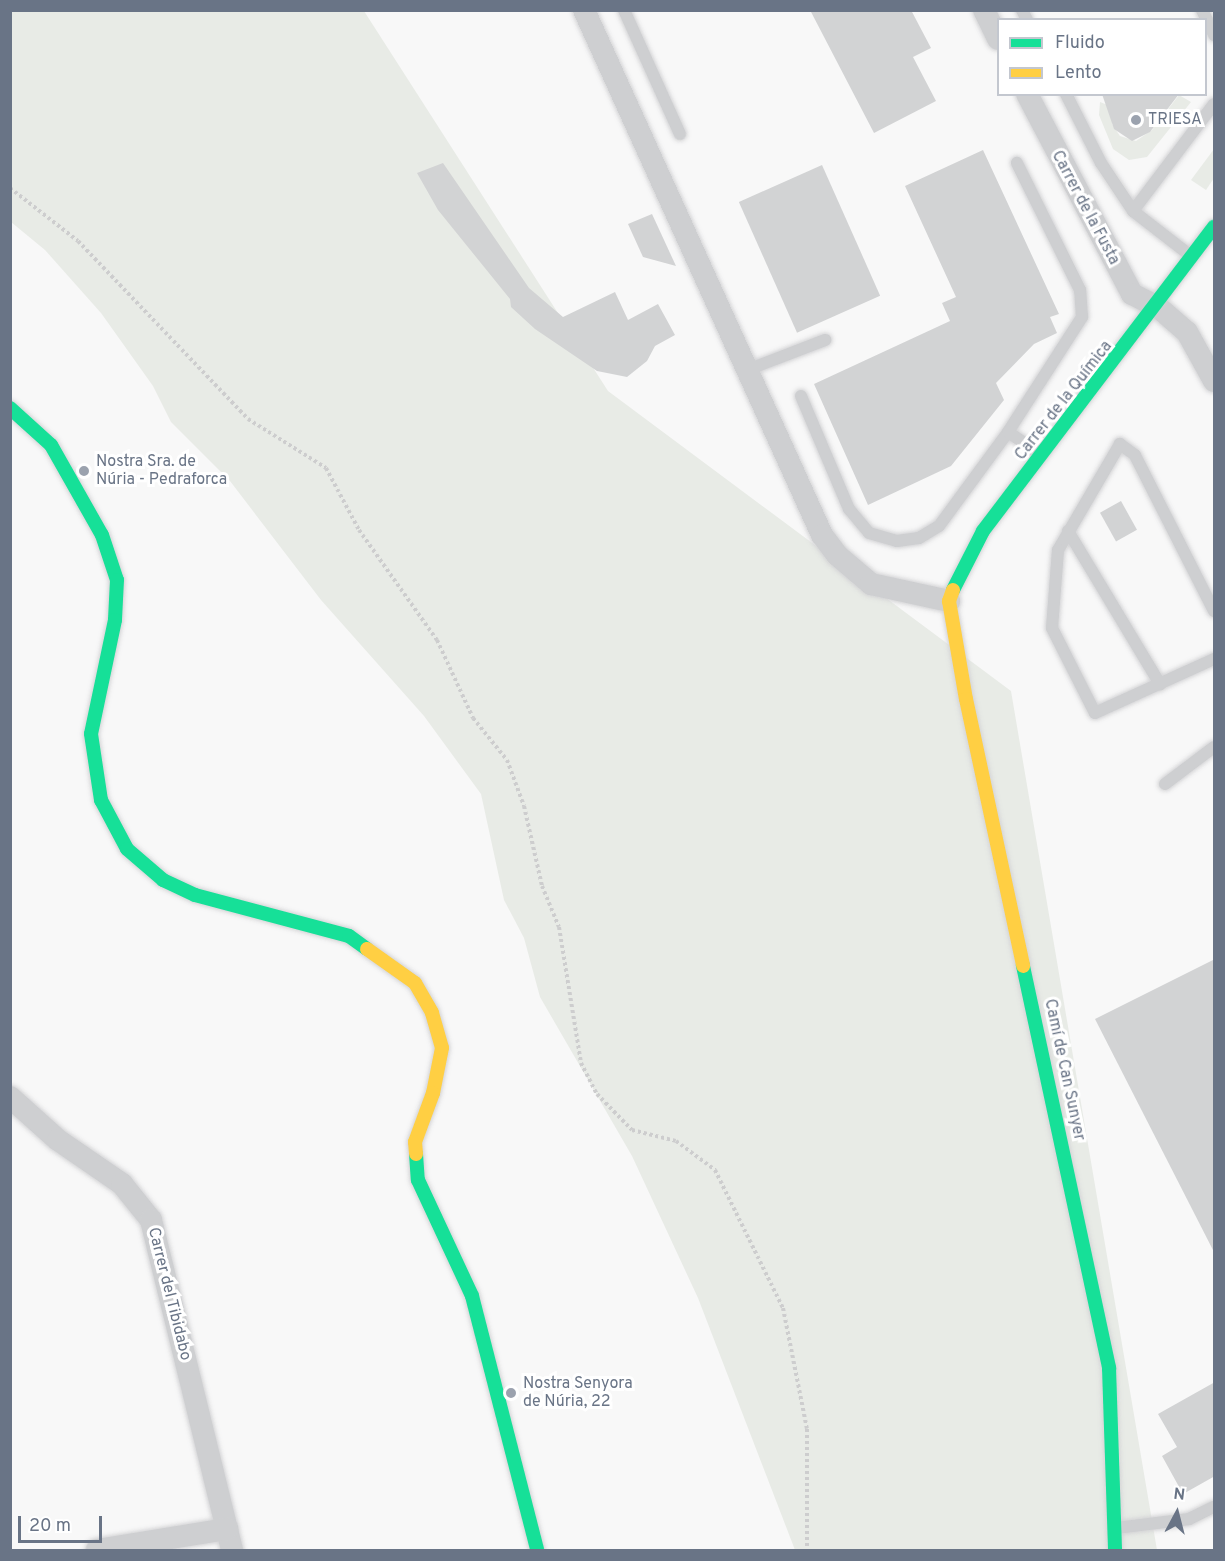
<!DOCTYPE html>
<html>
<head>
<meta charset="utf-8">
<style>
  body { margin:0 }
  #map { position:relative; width:1225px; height:1561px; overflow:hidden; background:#f8f8f8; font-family:Overpass,sans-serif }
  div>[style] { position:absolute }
  .green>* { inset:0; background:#e8ebe6 }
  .building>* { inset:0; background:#d2d3d4; transform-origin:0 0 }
  .path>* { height:4px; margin-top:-2px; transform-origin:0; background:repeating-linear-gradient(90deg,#cdcdce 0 3px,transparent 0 6px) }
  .roads { filter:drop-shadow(0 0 2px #d4d4d6) drop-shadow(0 0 2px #d4d4d6) }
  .lane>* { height:12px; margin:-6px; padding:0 6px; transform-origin:6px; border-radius:6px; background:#cecfd1 }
  .street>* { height:22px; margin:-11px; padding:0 11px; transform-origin:11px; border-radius:11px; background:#cecfd1 }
  .fast>* { height:14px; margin:-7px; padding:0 7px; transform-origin:7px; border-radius:7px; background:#16e098 }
  .slow>* { height:14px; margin:-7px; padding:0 7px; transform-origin:7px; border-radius:7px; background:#ffcf43 }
  .dots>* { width:16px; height:16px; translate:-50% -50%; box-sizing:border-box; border:3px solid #fff; border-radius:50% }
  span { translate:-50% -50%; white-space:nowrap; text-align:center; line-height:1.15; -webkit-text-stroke:6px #fff; paint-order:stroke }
  .poi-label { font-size:16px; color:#697486 }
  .left { translate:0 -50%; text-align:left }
  .street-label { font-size:16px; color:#697486 }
  .frame { position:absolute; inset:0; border:12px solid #697486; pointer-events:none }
  .legend { position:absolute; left:997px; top:18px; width:210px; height:78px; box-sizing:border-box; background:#fff; border:2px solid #c3c7cf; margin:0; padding:8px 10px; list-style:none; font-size:18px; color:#697486 }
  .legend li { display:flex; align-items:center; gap:12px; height:30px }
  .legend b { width:30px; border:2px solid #c3c7cf }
  .north { position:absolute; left:1147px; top:1483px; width:60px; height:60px; -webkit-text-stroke:4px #fff; paint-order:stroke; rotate:7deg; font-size:16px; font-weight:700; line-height:24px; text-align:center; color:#697486 }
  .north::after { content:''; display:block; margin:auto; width:21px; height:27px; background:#697486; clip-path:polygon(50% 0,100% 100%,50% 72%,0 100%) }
  .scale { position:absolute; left:18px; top:1516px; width:84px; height:27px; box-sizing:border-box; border:3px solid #697486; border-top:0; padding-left:8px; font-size:18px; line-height:21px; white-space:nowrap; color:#697486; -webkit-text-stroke:4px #fff; paint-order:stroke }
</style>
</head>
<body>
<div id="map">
  <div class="green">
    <div style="clip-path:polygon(10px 11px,364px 11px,608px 391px,1011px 691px,1157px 1550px,795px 1550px,698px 1298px,632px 1156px,540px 997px,524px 938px,504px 900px,481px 794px,424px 716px,321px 600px,230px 481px,171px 422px,153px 386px,101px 313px,45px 250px,11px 222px)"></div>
    <div style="clip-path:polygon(1179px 95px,1191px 102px,1147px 157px,1129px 160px,1113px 149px,1099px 115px,1100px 102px,1113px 107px,1112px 124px,1120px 136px,1136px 141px,1152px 130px)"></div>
    <div style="clip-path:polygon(1214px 149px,1214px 178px,1206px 190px,1191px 180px)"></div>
  </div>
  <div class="building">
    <div style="clip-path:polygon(810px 10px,911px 10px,931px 48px,913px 57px,936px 101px,874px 133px)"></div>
    <div style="clip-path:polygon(1102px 94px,1179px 94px,1150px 132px,1132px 141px,1114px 129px)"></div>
    <div style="clip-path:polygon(983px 150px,1059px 314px,1050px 317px,1057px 333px,1034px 344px,996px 383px,1004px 400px,951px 466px,868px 505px,814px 384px,950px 321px,942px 303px,956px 297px,905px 186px)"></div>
    <div style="clip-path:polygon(443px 163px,529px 288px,563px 317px,615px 292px,628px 320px,658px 304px,675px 335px,655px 346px,647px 361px,627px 377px,597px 371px,535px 329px,511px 307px,510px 299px,438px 210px,417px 173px)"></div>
    <div style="left:822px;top:165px;width:143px;height:91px;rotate:66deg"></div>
    <div style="clip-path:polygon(652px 214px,676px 266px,643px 257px,628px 224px)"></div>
    <div style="left:1121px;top:501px;width:33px;height:24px;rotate:61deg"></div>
    <div style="clip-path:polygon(1215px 959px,1215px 1254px,1095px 1019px)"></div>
    <div style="clip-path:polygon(1215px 1382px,1215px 1476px,1183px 1494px,1162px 1456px,1177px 1447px,1158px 1414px)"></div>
  </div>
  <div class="path">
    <div style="left:10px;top:188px;width:86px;rotate:37.9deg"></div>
    <div style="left:78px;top:241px;width:246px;rotate:46.3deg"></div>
    <div style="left:248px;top:419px;width:92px;rotate:32.1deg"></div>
    <div style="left:326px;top:468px;width:70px;rotate:62deg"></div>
    <div style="left:359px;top:530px;width:135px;rotate:54.7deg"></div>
    <div style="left:437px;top:640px;width:86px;rotate:65.2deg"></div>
    <div style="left:473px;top:718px;width:54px;rotate:51deg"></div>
    <div style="left:507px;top:760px;width:49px;rotate:69.7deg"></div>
    <div style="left:524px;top:806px;width:82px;rotate:77.3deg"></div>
    <div style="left:542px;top:886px;width:44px;rotate:67.5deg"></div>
    <div style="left:559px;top:927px;width:138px;rotate:80.8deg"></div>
    <div style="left:581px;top:1063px;width:35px;rotate:63deg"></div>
    <div style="left:597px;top:1094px;width:50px;rotate:45.8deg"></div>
    <div style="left:632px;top:1130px;width:45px;rotate:14deg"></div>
    <div style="left:676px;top:1141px;width:49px;rotate:36.6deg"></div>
    <div style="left:715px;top:1170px;width:154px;rotate:63.8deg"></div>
    <div style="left:783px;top:1308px;width:123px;rotate:78.8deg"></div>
    <div style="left:807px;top:1429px;width:121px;rotate:90deg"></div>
  </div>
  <div class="roads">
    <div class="lane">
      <div style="left:624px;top:10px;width:136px;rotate:65.7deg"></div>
      <div style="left:1022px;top:10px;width:11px;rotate:63deg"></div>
      <div style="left:1202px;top:10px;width:28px;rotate:64deg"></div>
      <div style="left:1066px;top:94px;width:77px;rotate:63.1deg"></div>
      <div style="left:1101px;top:163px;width:58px;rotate:56.3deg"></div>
      <div style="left:1133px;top:211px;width:73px;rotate:37.8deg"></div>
      <div style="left:1133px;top:211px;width:134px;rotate:-52.9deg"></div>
      <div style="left:747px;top:370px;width:84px;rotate:-21deg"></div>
      <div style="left:801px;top:396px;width:123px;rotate:67deg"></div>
      <div style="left:849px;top:509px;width:31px;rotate:50deg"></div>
      <div style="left:869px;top:533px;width:29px;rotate:16deg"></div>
      <div style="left:897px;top:541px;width:22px;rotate:-8deg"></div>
      <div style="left:919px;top:538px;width:23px;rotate:-31deg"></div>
      <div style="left:939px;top:526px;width:117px;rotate:-53.7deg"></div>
      <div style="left:1008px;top:432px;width:137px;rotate:-57.2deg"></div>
      <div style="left:1082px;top:317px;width:27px;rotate:-94deg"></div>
      <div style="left:1080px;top:290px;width:142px;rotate:-116.4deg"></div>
      <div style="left:1008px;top:432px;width:40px;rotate:34deg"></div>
      <div style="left:1068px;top:531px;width:179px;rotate:59deg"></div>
      <div style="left:1214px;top:611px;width:175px;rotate:-116.9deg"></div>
      <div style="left:1135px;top:455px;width:19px;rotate:-144deg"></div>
      <div style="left:1120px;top:444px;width:123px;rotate:120.3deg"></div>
      <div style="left:1058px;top:550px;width:78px;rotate:94.4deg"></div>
      <div style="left:1052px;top:628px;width:95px;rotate:63.2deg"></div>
      <div style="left:1095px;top:713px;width:131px;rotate:-24.4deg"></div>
      <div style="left:1165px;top:784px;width:61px;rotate:-37.1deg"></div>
      <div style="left:1116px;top:1528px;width:74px;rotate:-7deg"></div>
      <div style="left:1189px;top:1519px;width:28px;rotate:-26deg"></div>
    </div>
    <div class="street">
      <div style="left:584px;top:10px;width:576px;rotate:65.61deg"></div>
      <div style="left:822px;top:535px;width:25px;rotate:53deg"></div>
      <div style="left:837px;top:555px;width:45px;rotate:40.5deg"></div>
      <div style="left:871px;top:584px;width:80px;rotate:12.3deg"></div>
      <div style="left:984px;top:10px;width:32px;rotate:64deg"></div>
      <div style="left:1027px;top:94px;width:226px;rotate:62.3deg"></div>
      <div style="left:1132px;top:294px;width:29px;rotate:27deg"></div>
      <div style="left:1158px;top:307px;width:38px;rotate:41deg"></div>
      <div style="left:1187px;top:332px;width:56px;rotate:61.1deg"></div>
      <div style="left:10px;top:1097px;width:64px;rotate:41.9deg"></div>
      <div style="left:58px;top:1140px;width:78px;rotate:34.5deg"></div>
      <div style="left:122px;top:1184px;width:46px;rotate:51.1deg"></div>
      <div style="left:151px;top:1220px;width:340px;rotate:76.2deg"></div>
      <div style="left:97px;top:1550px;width:132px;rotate:-9.2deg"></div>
    </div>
    <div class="fast">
      <div style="left:10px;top:408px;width:55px;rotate:42.1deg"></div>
      <div style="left:51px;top:445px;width:103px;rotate:60.5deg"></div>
      <div style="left:102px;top:535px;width:47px;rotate:71.6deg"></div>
      <div style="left:117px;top:580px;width:40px;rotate:92.9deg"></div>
      <div style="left:115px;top:620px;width:116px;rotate:101.9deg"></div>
      <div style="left:91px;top:734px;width:67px;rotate:81.4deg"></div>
      <div style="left:101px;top:800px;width:55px;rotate:62deg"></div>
      <div style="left:127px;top:849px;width:48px;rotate:40.7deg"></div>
      <div style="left:163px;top:880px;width:35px;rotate:25deg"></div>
      <div style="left:195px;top:895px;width:159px;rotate:14.9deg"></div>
      <div style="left:349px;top:936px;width:22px;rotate:36deg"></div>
      <div style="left:953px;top:590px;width:66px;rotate:-63deg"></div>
      <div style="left:983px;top:531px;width:382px;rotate:-52.8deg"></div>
      <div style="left:1023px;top:966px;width:411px;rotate:77.9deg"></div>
      <div style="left:1109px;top:1368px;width:182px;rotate:88.1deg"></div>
      <div style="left:416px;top:1154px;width:26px;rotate:86deg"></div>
      <div style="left:418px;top:1180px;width:128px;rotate:65deg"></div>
      <div style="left:472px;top:1296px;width:262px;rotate:75.6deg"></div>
    </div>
    <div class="slow">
      <div style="left:953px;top:590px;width:12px;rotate:110deg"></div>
      <div style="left:949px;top:601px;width:99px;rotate:80.2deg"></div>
      <div style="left:966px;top:699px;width:273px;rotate:77.9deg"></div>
      <div style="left:367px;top:949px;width:59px;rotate:35.3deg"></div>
      <div style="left:415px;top:983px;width:34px;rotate:60deg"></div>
      <div style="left:432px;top:1013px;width:36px;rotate:74deg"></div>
      <div style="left:442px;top:1048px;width:46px;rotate:101.3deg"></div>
      <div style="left:433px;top:1093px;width:52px;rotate:110.2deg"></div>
      <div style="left:415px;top:1142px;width:12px;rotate:85deg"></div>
    </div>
  </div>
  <div class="dots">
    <div style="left:1136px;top:120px;background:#9ba2ae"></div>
    <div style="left:84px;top:471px;background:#9ba2ae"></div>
    <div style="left:511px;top:1393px;background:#9ba2ae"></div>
  </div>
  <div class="poi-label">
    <span class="left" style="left:1148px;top:120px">TRIESA</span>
    <span class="left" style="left:96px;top:471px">Nostra Sra. de<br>Núria - Pedraforca</span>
    <span class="left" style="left:523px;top:1393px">Nostra Senyora<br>de Núria, 22</span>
  </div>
  <div class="street-label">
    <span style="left:1085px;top:208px;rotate:62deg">Carrer de la Fusta</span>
    <span style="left:1064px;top:401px;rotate:-52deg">Carrer de la Química</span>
    <span style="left:1064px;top:1070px;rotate:78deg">Camí de Can Sunyer</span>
    <span style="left:169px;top:1294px;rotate:76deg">Carrer del Tibidabo</span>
  </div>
  <div class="frame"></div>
  <ul class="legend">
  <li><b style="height:8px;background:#16e098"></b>Fluido</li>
  <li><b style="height:8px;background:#ffcf43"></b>Lento</li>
  </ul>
  <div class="north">N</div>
  <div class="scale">20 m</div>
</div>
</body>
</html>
